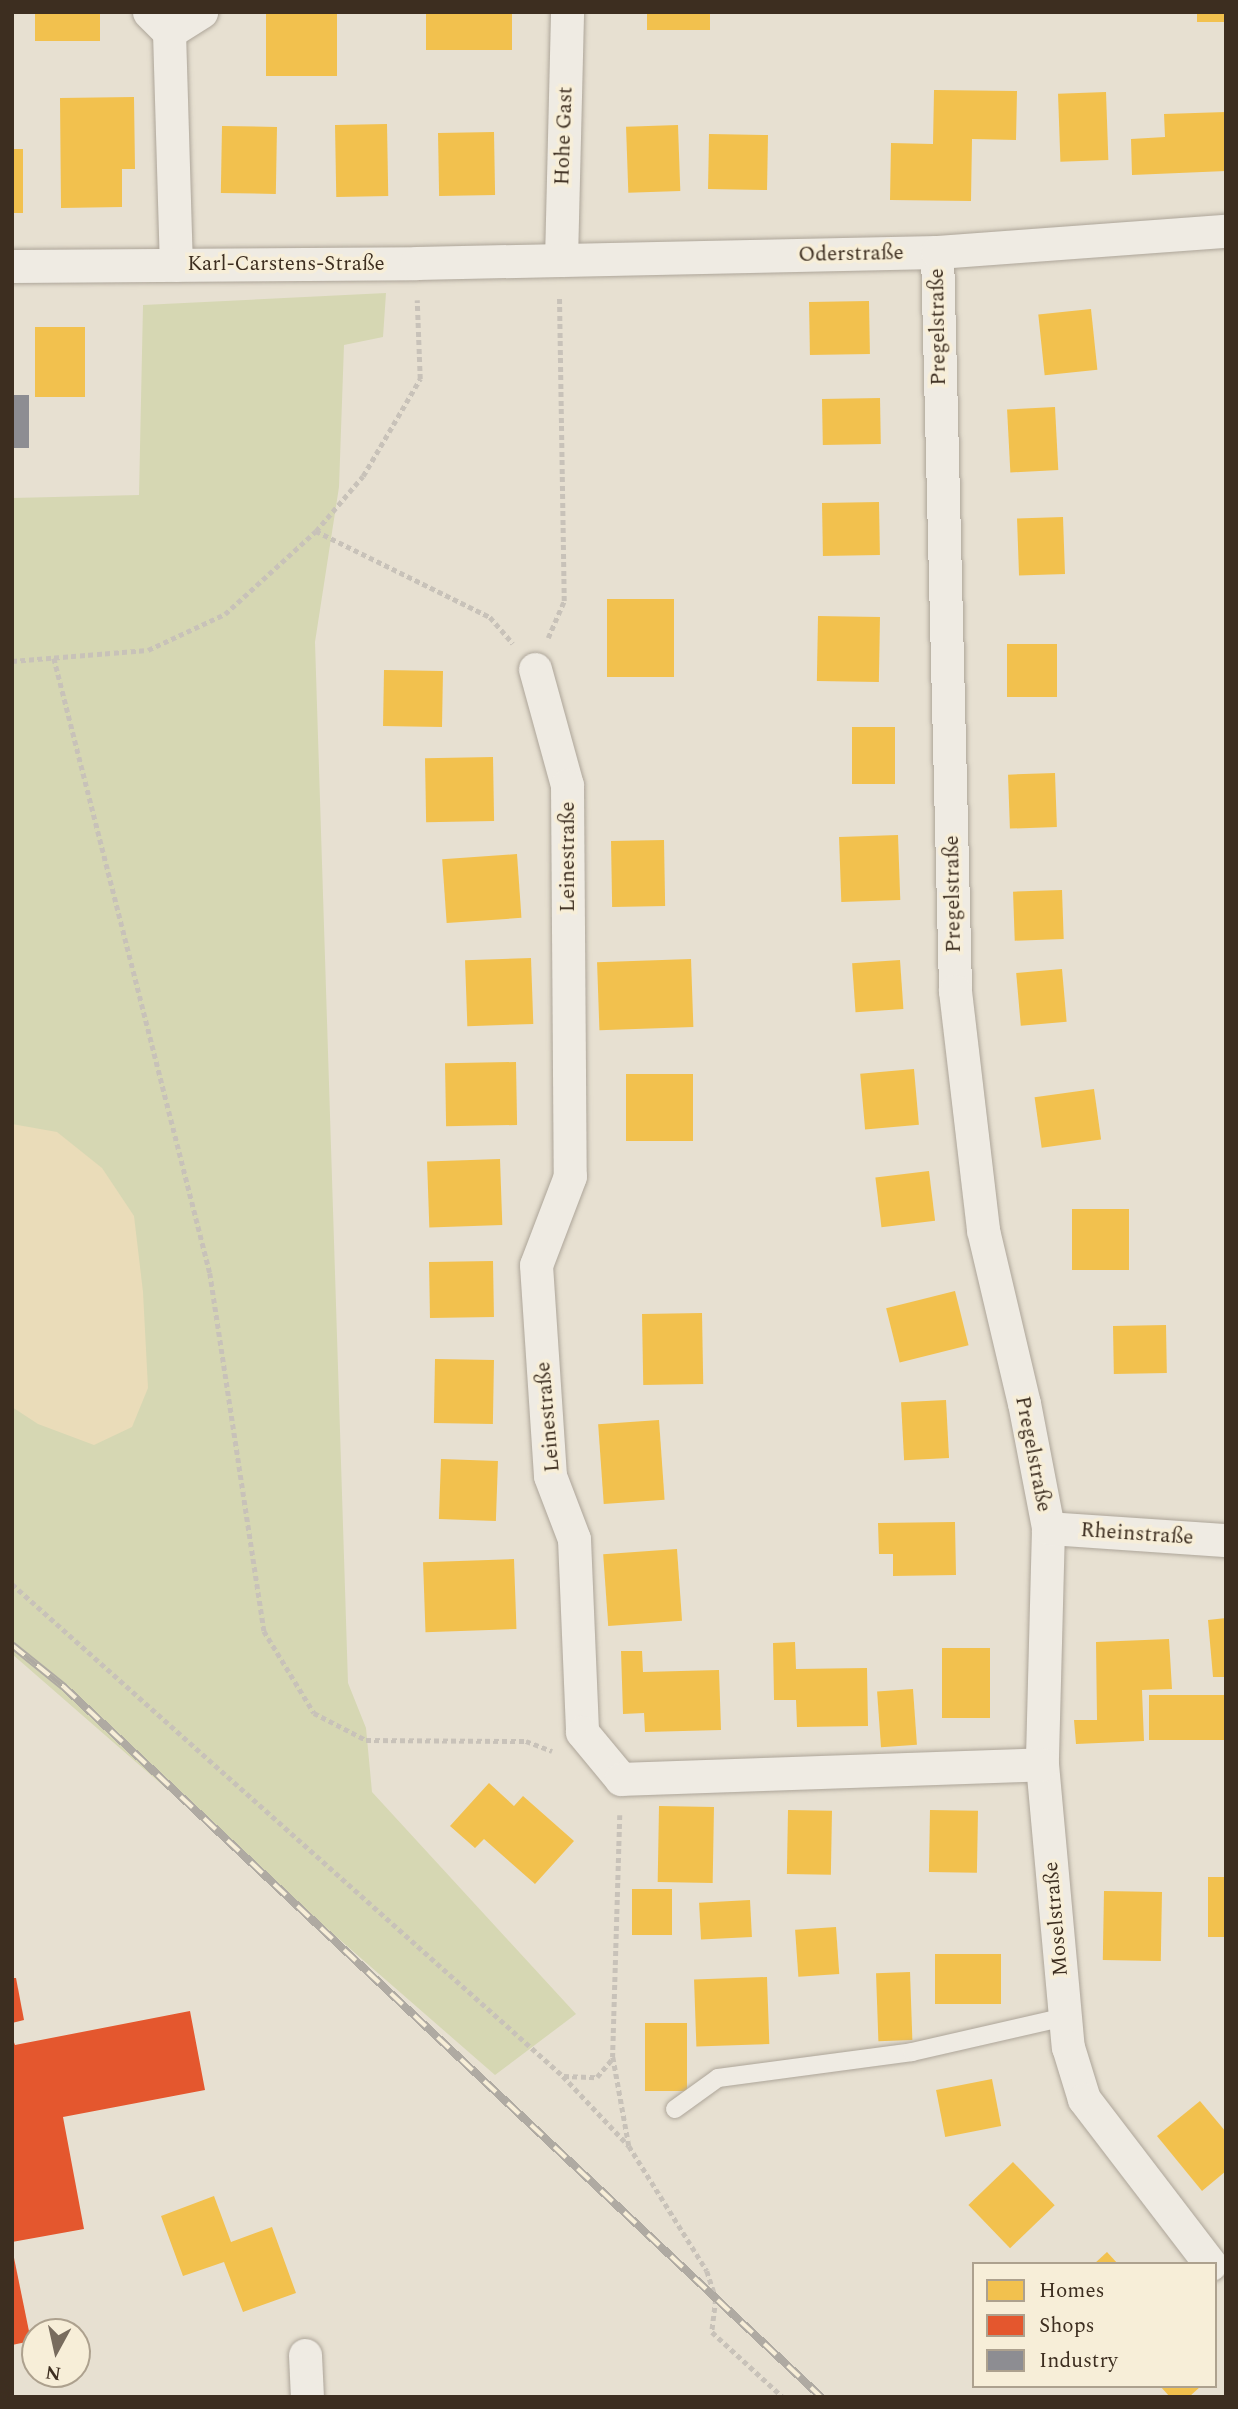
<!DOCTYPE html>
<html>
<head>
<meta charset="utf-8">
<style>
  body { margin:0 }
  #map { position:relative; width:1238px; height:2409px; overflow:hidden; background:#e7e0d1; font-family:Spectral,serif }
  div>[style] { position:absolute }
  .green>* { inset:0; background:#d6d7b3 }
  .sand>* { inset:0; background:#eadcb9 }
  .homes>* { inset:0; background:#f2c14e; transform-origin:0 0 }
  .shops>* { inset:0; background:#e4572e }
  .industry>* { inset:0; background:#8d8d92; transform-origin:0 0 }
  .path>* { height:4.5px; margin-top:-2.25px; transform-origin:0; background:repeating-linear-gradient(90deg,#c8c2b9 0 5px,transparent 0 8.5px) }
  .roads { filter:drop-shadow(0 0 2px #ada599) drop-shadow(0 0 2px #ada599) }
  .service>* { height:18px; margin:-9px; padding:0 9px; transform-origin:9px; border-radius:9px; background:#efebe3 }
  .minor>* { height:33px; margin:-16.5px; padding:0 16.5px; transform-origin:16.5px; border-radius:16.5px; background:#efebe3 }
  .rail>* { height:8px; margin-top:-4px; transform-origin:0; background:repeating-linear-gradient(90deg,#f7eed8 0 16px,#afaaa2 0 32px); box-sizing:border-box; border-block:2px solid #afaaa2 }
  span { translate:-50% -50%; white-space:nowrap; text-align:center; line-height:1.15; -webkit-text-stroke:7px #f7eed8; paint-order:stroke }
  .street-label { font-size:21px; color:#3d2e20 }
  .frame { position:absolute; inset:0; border:14px solid #3d2e20; pointer-events:none }
  .legend { position:absolute; left:972px; top:2262px; width:245px; height:126px; box-sizing:border-box; background:#f7eed8; border:2px solid #ada18e; margin:0; padding:9px 12px; list-style:none; font-size:21px; color:#3d2e20 }
  .legend li { display:flex; align-items:center; gap:14px; height:35px }
  .legend b { width:35px; border:2px solid #ada18e }
  .north { position:absolute; left:21px; top:2318px; width:70px; height:70px; box-sizing:border-box; background:#f7eed8; border:2px solid #ada18e; border-radius:50%; rotate:188deg; font-size:19px; font-weight:700; line-height:28px; text-align:center; color:#3d2e20 }
  .north::after { content:''; display:block; margin:auto; width:24px; height:32px; background:#786c5e; clip-path:polygon(50% 0,100% 100%,50% 72%,0 100%) }
</style>
</head>
<body>
<div id="map">
  <div class="green">
    <div style="clip-path:polygon(386px 293px,383px 337px,344px 345px,339px 487px,315px 642px,348px 1683px,366px 1728px,372px 1792px,576px 2014px,495px 2075px,12px 1654px,12px 498px,139px 495px,143px 305px)"></div>
  </div>
  <div class="sand">
    <div style="clip-path:polygon(12px 1124px,57px 1132px,102px 1168px,134px 1216px,143px 1292px,148px 1388px,132px 1427px,94px 1445px,38px 1424px,12px 1407px)"></div>
  </div>
  <div class="homes">
    <div style="left:35px;top:12px;width:65px;height:29px"></div>
    <div style="left:266px;top:12px;width:71px;height:64px"></div>
    <div style="left:426px;top:12px;width:86px;height:38px"></div>
    <div style="left:647px;top:12px;width:63px;height:18px"></div>
    <div style="left:1197px;top:12px;width:29px;height:10px"></div>
    <div style="clip-path:polygon(934px 90px,1017px 91px,1016px 140px,972px 139px,971px 201px,890px 200px,891px 143px,933px 144px)"></div>
    <div style="left:1106px;top:92px;width:68px;height:48px;rotate:88deg"></div>
    <div style="clip-path:polygon(134px 97px,135px 169px,122px 169px,122px 207px,61px 208px,60px 98px)"></div>
    <div style="clip-path:polygon(1226px 112px,1226px 171px,1132px 175px,1131px 139px,1165px 137px,1164px 114px)"></div>
    <div style="left:387px;top:124px;width:72px;height:52px;rotate:89deg"></div>
    <div style="left:678px;top:125px;width:66px;height:52px;rotate:88deg"></div>
    <div style="left:222px;top:126px;width:55px;height:67px;rotate:1deg"></div>
    <div style="left:494px;top:132px;width:63px;height:56px;rotate:89deg"></div>
    <div style="left:709px;top:134px;width:59px;height:55px;rotate:1deg"></div>
    <div style="left:12px;top:149px;width:11px;height:64px"></div>
    <div style="left:869px;top:301px;width:53px;height:60px;rotate:89deg"></div>
    <div style="left:1091px;top:309px;width:61px;height:53px;rotate:84deg"></div>
    <div style="left:35px;top:327px;width:50px;height:70px"></div>
    <div style="left:880px;top:398px;width:46px;height:58px;rotate:89deg"></div>
    <div style="left:1055px;top:407px;width:63px;height:48px;rotate:87deg"></div>
    <div style="left:879px;top:502px;width:53px;height:57px;rotate:89deg"></div>
    <div style="left:1063px;top:517px;width:57px;height:46px;rotate:88deg"></div>
    <div style="left:607px;top:599px;width:67px;height:78px"></div>
    <div style="left:818px;top:616px;width:62px;height:65px;rotate:1deg"></div>
    <div style="left:1007px;top:644px;width:50px;height:53px"></div>
    <div style="left:384px;top:670px;width:59px;height:56px;rotate:1deg"></div>
    <div style="left:852px;top:727px;width:43px;height:57px"></div>
    <div style="left:493px;top:757px;width:64px;height:68px;rotate:89deg"></div>
    <div style="left:1055px;top:773px;width:54px;height:47px;rotate:88deg"></div>
    <div style="left:898px;top:835px;width:65px;height:59px;rotate:88deg"></div>
    <div style="left:664px;top:840px;width:66px;height:53px;rotate:89deg"></div>
    <div style="left:517px;top:854px;width:64px;height:75px;rotate:86deg"></div>
    <div style="left:1062px;top:890px;width:49px;height:49px;rotate:88deg"></div>
    <div style="left:531px;top:958px;width:66px;height:66px;rotate:88deg"></div>
    <div style="left:691px;top:959px;width:68px;height:94px;rotate:88deg"></div>
    <div style="left:900px;top:960px;width:49px;height:48px;rotate:86deg"></div>
    <div style="left:1062px;top:969px;width:53px;height:46px;rotate:85deg"></div>
    <div style="left:516px;top:1062px;width:63px;height:71px;rotate:89deg"></div>
    <div style="left:914px;top:1069px;width:56px;height:54px;rotate:85deg"></div>
    <div style="left:626px;top:1074px;width:67px;height:67px"></div>
    <div style="left:1094px;top:1089px;width:51px;height:60px;rotate:82deg"></div>
    <div style="left:500px;top:1159px;width:66px;height:73px;rotate:88deg"></div>
    <div style="left:929px;top:1171px;width:50px;height:54px;rotate:83deg"></div>
    <div style="left:1072px;top:1209px;width:57px;height:61px"></div>
    <div style="left:493px;top:1261px;width:56px;height:64px;rotate:89deg"></div>
    <div style="left:955px;top:1291px;width:56px;height:71px;rotate:76deg"></div>
    <div style="left:702px;top:1313px;width:71px;height:60px;rotate:89deg"></div>
    <div style="left:1166px;top:1325px;width:48px;height:53px;rotate:89deg"></div>
    <div style="left:435px;top:1359px;width:59px;height:64px;rotate:1deg"></div>
    <div style="left:946px;top:1400px;width:58px;height:45px;rotate:87deg"></div>
    <div style="left:659px;top:1420px;width:80px;height:61px;rotate:86deg"></div>
    <div style="left:441px;top:1459px;width:57px;height:60px;rotate:2deg"></div>
    <div style="clip-path:polygon(955px 1522px,956px 1575px,893px 1576px,893px 1554px,879px 1554px,878px 1523px)"></div>
    <div style="left:677px;top:1549px;width:72px;height:74px;rotate:86deg"></div>
    <div style="left:514px;top:1559px;width:70px;height:91px;rotate:88deg"></div>
    <div style="clip-path:polygon(1226px 1618px,1226px 1677px,1213px 1677px,1208px 1620px)"></div>
    <div style="clip-path:polygon(1169px 1639px,1172px 1689px,1142px 1690px,1144px 1741px,1076px 1744px,1074px 1720px,1097px 1720px,1096px 1642px)"></div>
    <div style="clip-path:polygon(795px 1642px,796px 1669px,867px 1668px,868px 1726px,797px 1727px,796px 1700px,774px 1700px,773px 1643px)"></div>
    <div style="left:942px;top:1648px;width:48px;height:70px"></div>
    <div style="clip-path:polygon(621px 1651px,642px 1651px,643px 1672px,719px 1670px,721px 1730px,645px 1732px,644px 1713px,623px 1714px)"></div>
    <div style="left:913px;top:1689px;width:56px;height:36px;rotate:86deg"></div>
    <div style="left:1226px;top:1695px;width:45px;height:77px;rotate:90deg"></div>
    <div style="clip-path:polygon(489px 1783px,514px 1806px,523px 1796px,574px 1841px,535px 1884px,484px 1839px,475px 1848px,450px 1826px)"></div>
    <div style="left:659px;top:1806px;width:55px;height:76px;rotate:1deg"></div>
    <div style="left:788px;top:1810px;width:44px;height:64px;rotate:1deg"></div>
    <div style="left:930px;top:1810px;width:48px;height:62px;rotate:1deg"></div>
    <div style="left:1208px;top:1877px;width:18px;height:60px"></div>
    <div style="left:632px;top:1889px;width:40px;height:46px"></div>
    <div style="left:1104px;top:1891px;width:58px;height:69px;rotate:1deg"></div>
    <div style="left:750px;top:1900px;width:37px;height:51px;rotate:87deg"></div>
    <div style="left:836px;top:1927px;width:47px;height:41px;rotate:86deg"></div>
    <div style="left:935px;top:1954px;width:66px;height:50px"></div>
    <div style="left:910px;top:1972px;width:68px;height:34px;rotate:88deg"></div>
    <div style="left:767px;top:1977px;width:67px;height:73px;rotate:88deg"></div>
    <div style="left:645px;top:2023px;width:42px;height:68px"></div>
    <div style="left:992px;top:2079px;width:48px;height:57px;rotate:79deg"></div>
    <div style="clip-path:polygon(1200px 2101px,1226px 2132px,1226px 2171px,1202px 2191px,1157px 2136px)"></div>
    <div style="left:1013px;top:2162px;width:60px;height:62px;rotate:46deg"></div>
    <div style="clip-path:polygon(214px 2196px,231px 2242px,272px 2227px,296px 2293px,243px 2312px,224px 2262px,183px 2276px,161px 2216px)"></div>
    <div style="clip-path:polygon(1107px 2252px,1118px 2264px,1094px 2264px)"></div>
    <div style="clip-path:polygon(1160px 2386px,1201px 2386px,1189px 2397px,1170px 2397px)"></div>
  </div>
  <div class="shops">
    <div style="clip-path:polygon(12px 1978px,16px 1978px,24px 2020px,12px 2023px)"></div>
    <div style="clip-path:polygon(190px 2011px,205px 2090px,63px 2117px,84px 2229px,12px 2242px,12px 2037px,15px 2045px)"></div>
    <div style="clip-path:polygon(12px 2248px,31px 2341px,12px 2345px)"></div>
  </div>
  <div class="industry">
    <div style="left:12px;top:395px;width:17px;height:53px"></div>
  </div>
  <div class="path">
    <div style="left:316px;top:531px;width:194px;rotate:26.3deg"></div>
    <div style="left:490px;top:617px;width:35px;rotate:49deg"></div>
    <div style="left:548px;top:638px;width:40px;rotate:-66.6deg"></div>
    <div style="left:564px;top:601px;width:305px;rotate:-90.9deg"></div>
    <div style="left:54px;top:658px;width:634px;rotate:75.77deg"></div>
    <div style="left:210px;top:1273px;width:362px;rotate:81.4deg"></div>
    <div style="left:264px;top:1631px;width:96px;rotate:58.6deg"></div>
    <div style="left:314px;top:1713px;width:59px;rotate:27.4deg"></div>
    <div style="left:366px;top:1740px;width:160px;rotate:0.4deg"></div>
    <div style="left:526px;top:1741px;width:28px;rotate:21deg"></div>
    <div style="left:12px;top:661px;width:136px;rotate:-4.6deg"></div>
    <div style="left:148px;top:650px;width:85px;rotate:-25.1deg"></div>
    <div style="left:225px;top:614px;width:123px;rotate:-42.4deg"></div>
    <div style="left:316px;top:531px;width:72px;rotate:-49.5deg"></div>
    <div style="left:363px;top:476px;width:113px;rotate:-59.6deg"></div>
    <div style="left:420px;top:379px;width:79px;rotate:-92.2deg"></div>
    <div style="left:12px;top:1584px;width:739px;rotate:41.76deg"></div>
    <div style="left:563px;top:2076px;width:96px;rotate:46.7deg"></div>
    <div style="left:629px;top:2146px;width:147px;rotate:58deg"></div>
    <div style="left:707px;top:2271px;width:29px;rotate:72deg"></div>
    <div style="left:716px;top:2299px;width:33px;rotate:97deg"></div>
    <div style="left:712px;top:2332px;width:96px;rotate:42.5deg"></div>
    <div style="left:620px;top:1815px;width:242px;rotate:91.7deg"></div>
    <div style="left:613px;top:2057px;width:90px;rotate:79.8deg"></div>
    <div style="left:564px;top:2076px;width:33px;rotate:2deg"></div>
    <div style="left:597px;top:2077px;width:25px;rotate:-50deg"></div>
  </div>
  <div class="roads">
    <div class="service">
      <div style="left:675px;top:2109px;width:53px;rotate:-35.8deg"></div>
      <div style="left:718px;top:2078px;width:196px;rotate:-7.6deg"></div>
      <div style="left:912px;top:2052px;width:157px;rotate:-12.9deg"></div>
    </div>
    <div class="minor">
      <div style="left:149px;top:12px;width:28px;rotate:45deg"></div>
      <div style="left:169px;top:32px;width:233px;rotate:88.3deg"></div>
      <div style="left:169px;top:32px;width:38px;rotate:-32deg"></div>
      <div style="left:937px;top:252px;width:739px;rotate:88.6deg"></div>
      <div style="left:955px;top:991px;width:241px;rotate:83.3deg"></div>
      <div style="left:983px;top:1230px;width:178px;rotate:76.7deg"></div>
      <div style="left:1024px;top:1403px;width:127px;rotate:79.1deg"></div>
      <div style="left:1048px;top:1528px;width:236px;rotate:91.5deg"></div>
      <div style="left:1042px;top:1764px;width:284px;rotate:84.8deg"></div>
      <div style="left:1068px;top:2047px;width:54px;rotate:72.9deg"></div>
      <div style="left:1084px;top:2099px;width:208px;rotate:52.6deg"></div>
      <div style="left:561px;top:260px;width:248px;rotate:-88.6deg"></div>
      <div style="left:12px;top:266px;width:404px;rotate:-0.4deg"></div>
      <div style="left:416px;top:263px;width:521px;rotate:-1.21deg"></div>
      <div style="left:937px;top:252px;width:290px;rotate:-4.2deg"></div>
      <div style="left:535px;top:669px;width:120px;rotate:74.6deg"></div>
      <div style="left:567px;top:785px;width:391px;rotate:89.6deg"></div>
      <div style="left:570px;top:1176px;width:95px;rotate:110.9deg"></div>
      <div style="left:536px;top:1265px;width:211px;rotate:86.2deg"></div>
      <div style="left:550px;top:1476px;width:67px;rotate:69.1deg"></div>
      <div style="left:574px;top:1539px;width:193px;rotate:87.6deg"></div>
      <div style="left:582px;top:1732px;width:61px;rotate:50.3deg"></div>
      <div style="left:621px;top:1779px;width:421px;rotate:-2deg"></div>
      <div style="left:1048px;top:1528px;width:178px;rotate:3.9deg"></div>
      <div style="left:305px;top:2355px;width:42px;rotate:87.3deg"></div>
    </div>
  </div>
  <div class="rail">
    <div style="left:12px;top:1645px;width:67px;rotate:38.9deg"></div>
    <div style="left:64px;top:1687px;width:1038px;rotate:43.16deg"></div>
  </div>
  <div class="street-label">
    <span style="left:564px;top:136px;rotate:-88deg">Hohe Gast</span>
    <span style="left:851px;top:254px;rotate:-1deg">Oderstraße</span>
    <span style="left:286px;top:264px">Karl-Carstens-Straße</span>
    <span style="left:938px;top:327px;rotate:-91deg">Pregelstraße</span>
    <span style="left:568px;top:857px;rotate:-90deg">Leinestraße</span>
    <span style="left:953px;top:894px;rotate:-91deg">Pregelstraße</span>
    <span style="left:548px;top:1417px;rotate:-95deg">Leinestraße</span>
    <span style="left:1033px;top:1454px;rotate:79deg">Pregelstraße</span>
    <span style="left:1137px;top:1534px;rotate:4deg">Rheinstraße</span>
    <span style="left:1056px;top:1919px;rotate:-95deg">Moselstraße</span>
  </div>
  <div class="frame"></div>
  <ul class="legend">
  <li><b style="height:19px;background:#f2c14e"></b>Homes</li>
  <li><b style="height:19px;background:#e4572e"></b>Shops</li>
  <li><b style="height:19px;background:#8d8d92"></b>Industry</li>
  </ul>
  <div class="north">N</div>
</div>
</body>
</html>
